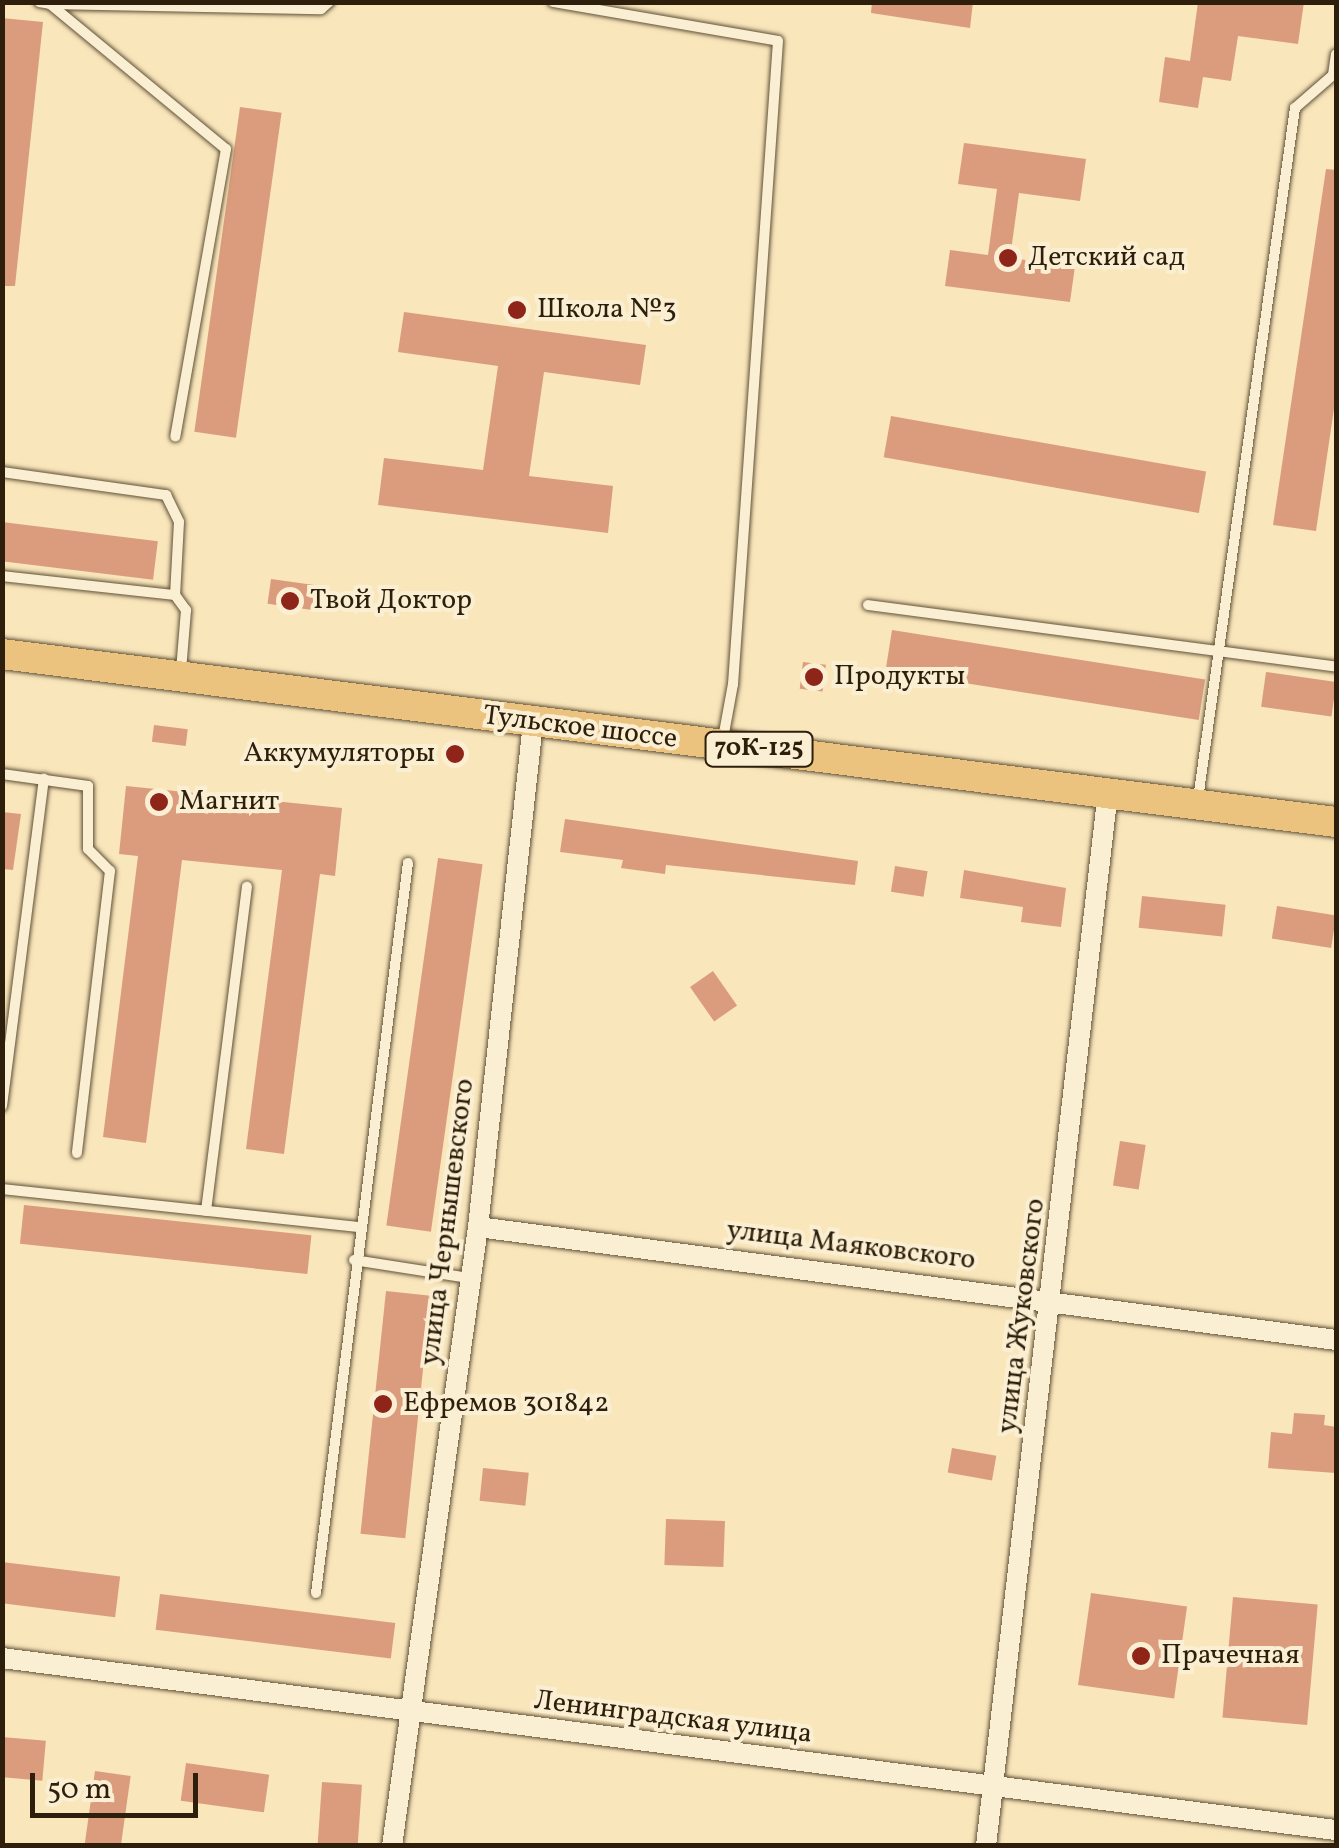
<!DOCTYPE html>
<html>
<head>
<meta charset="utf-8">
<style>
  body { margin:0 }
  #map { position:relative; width:1339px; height:1848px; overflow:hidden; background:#f9e6bb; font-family:Vollkorn,serif }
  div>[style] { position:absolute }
  .building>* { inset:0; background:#db9c7e; transform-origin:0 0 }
  .roads { filter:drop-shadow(0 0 2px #615138) drop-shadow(0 0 2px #615138) }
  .service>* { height:10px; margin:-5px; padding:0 5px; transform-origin:5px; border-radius:5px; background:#fbefd3 }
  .minor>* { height:20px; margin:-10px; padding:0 10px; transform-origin:10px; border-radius:10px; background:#fbefd3 }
  .primary>* { height:30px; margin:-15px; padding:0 15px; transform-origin:15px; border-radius:15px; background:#ecc37e }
  .dots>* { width:28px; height:28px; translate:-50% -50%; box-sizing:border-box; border:5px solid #fbefd3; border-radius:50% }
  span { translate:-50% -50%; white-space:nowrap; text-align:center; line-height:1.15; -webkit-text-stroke:8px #fbefd3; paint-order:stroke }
  .shield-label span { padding:2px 8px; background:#fbefd3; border:2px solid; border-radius:8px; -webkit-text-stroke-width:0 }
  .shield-label { font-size:25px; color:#2e1f0c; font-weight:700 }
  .poi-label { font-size:28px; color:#2e1f0c }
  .left { translate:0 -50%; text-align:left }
  .right { translate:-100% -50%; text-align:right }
  .street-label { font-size:28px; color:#2e1f0c }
  .frame { position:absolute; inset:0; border:5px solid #2e1f0c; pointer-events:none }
  .scale { position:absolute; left:30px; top:1773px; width:168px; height:45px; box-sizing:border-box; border:5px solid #2e1f0c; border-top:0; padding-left:12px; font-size:30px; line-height:35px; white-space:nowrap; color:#2e1f0c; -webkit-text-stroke:8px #fbefd3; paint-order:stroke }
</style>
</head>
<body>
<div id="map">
  <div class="building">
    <div style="clip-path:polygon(872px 2px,973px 2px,970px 28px,871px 13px)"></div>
    <div style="clip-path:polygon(1198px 2px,1304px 2px,1298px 44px,1238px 36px,1231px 81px,1203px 77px,1198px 108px,1159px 102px,1165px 57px,1190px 61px)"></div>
    <div style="clip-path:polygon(2px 18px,43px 22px,15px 286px,2px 286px)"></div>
    <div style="left:240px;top:107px;width:42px;height:328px;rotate:8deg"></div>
    <div style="clip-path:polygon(964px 143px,1086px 159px,1080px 201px,1019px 193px,1010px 258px,1075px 266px,1070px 302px,945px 286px,950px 250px,988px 255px,997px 189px,958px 184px)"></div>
    <div style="clip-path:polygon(1326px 169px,1336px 170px,1336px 395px,1316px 531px,1273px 525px)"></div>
    <div style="clip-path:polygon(404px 312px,646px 345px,640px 385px,544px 372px,529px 476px,613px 486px,608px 533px,378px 505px,384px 458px,483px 470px,498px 366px,398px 352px)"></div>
    <div style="left:891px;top:416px;width:320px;height:42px;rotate:10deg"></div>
    <div style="left:2px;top:522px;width:157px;height:39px;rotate:7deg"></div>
    <div style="left:271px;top:579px;width:49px;height:25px;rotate:8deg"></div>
    <div style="left:892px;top:630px;width:317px;height:41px;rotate:9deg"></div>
    <div style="left:803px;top:662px;width:23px;height:27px;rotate:7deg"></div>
    <div style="left:1266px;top:672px;width:71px;height:35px;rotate:8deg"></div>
    <div style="left:154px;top:725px;width:34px;height:17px;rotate:7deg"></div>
    <div style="clip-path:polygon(126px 786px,342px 808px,335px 876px,320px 874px,284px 1154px,246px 1149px,282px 870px,182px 860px,146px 1143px,103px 1137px,138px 856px,119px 854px)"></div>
    <div style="clip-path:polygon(2px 812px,21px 814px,13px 870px,2px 869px)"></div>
    <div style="clip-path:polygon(565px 819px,858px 861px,855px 885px,666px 865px,665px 874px,621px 868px,623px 860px,560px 852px)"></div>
    <div style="left:438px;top:858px;width:45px;height:371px;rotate:8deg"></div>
    <div style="left:895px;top:866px;width:33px;height:26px;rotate:9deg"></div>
    <div style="clip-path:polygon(964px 870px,1066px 888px,1061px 927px,1021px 922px,1023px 907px,960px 898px)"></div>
    <div style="left:1142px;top:896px;width:84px;height:32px;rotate:6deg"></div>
    <div style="left:1277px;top:906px;width:60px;height:33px;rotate:9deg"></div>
    <div style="left:713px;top:971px;width:42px;height:28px;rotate:55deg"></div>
    <div style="left:1120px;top:1141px;width:26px;height:45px;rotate:9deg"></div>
    <div style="left:24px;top:1205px;width:289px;height:39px;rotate:6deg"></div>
    <div style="left:386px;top:1291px;width:45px;height:244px;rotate:6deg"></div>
    <div style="clip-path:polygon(1294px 1413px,1325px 1415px,1324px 1425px,1336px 1427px,1336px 1473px,1268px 1468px,1271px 1432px,1292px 1434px)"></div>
    <div style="left:952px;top:1448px;width:45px;height:25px;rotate:10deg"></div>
    <div style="left:483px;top:1468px;width:46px;height:33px;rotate:6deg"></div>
    <div style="left:666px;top:1519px;width:59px;height:46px;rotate:2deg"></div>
    <div style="left:2px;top:1562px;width:119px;height:41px;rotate:7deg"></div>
    <div style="left:1091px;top:1593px;width:97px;height:93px;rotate:8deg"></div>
    <div style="left:160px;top:1594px;width:237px;height:36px;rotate:7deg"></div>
    <div style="left:1233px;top:1597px;width:85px;height:121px;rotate:5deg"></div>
    <div style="left:2px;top:1737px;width:44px;height:40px;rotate:5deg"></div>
    <div style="left:186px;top:1763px;width:84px;height:38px;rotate:8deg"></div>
    <div style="left:95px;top:1771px;width:36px;height:76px;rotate:8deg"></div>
    <div style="left:322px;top:1782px;width:40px;height:64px;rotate:4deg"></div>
  </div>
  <div class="roads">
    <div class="service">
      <div style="left:39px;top:2px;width:11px;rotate:10deg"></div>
      <div style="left:50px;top:4px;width:228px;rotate:39.5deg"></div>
      <div style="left:226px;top:149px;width:292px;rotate:100deg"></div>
      <div style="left:553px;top:2px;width:228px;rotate:9.8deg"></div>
      <div style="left:778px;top:41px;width:645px;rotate:94deg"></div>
      <div style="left:733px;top:684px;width:61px;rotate:100.4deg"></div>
      <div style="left:50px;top:4px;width:271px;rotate:1.1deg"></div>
      <div style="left:321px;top:9px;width:11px;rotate:-41deg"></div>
      <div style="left:2px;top:472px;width:166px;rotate:8deg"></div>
      <div style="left:166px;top:495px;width:30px;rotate:64deg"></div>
      <div style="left:179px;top:522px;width:73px;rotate:93.1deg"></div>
      <div style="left:175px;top:595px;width:19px;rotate:54deg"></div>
      <div style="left:186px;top:610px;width:61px;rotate:94.7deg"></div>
      <div style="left:2px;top:576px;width:174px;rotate:6.3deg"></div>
      <div style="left:868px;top:605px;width:472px;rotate:7.5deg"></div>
      <div style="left:2px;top:774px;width:87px;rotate:7.9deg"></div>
      <div style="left:88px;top:786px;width:63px;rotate:90deg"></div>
      <div style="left:88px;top:849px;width:31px;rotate:45deg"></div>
      <div style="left:110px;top:871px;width:284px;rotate:96.7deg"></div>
      <div style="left:1198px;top:799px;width:698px;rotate:-82.01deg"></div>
      <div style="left:1295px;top:108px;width:50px;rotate:-41deg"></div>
      <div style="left:1333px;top:75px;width:21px;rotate:-82deg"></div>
      <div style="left:2px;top:1106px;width:330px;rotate:-82.7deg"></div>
      <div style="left:2px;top:1189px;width:358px;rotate:6.1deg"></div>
      <div style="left:206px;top:1211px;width:327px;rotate:-82.8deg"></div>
      <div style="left:354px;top:1260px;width:116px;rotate:8.9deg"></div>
      <div style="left:316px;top:1593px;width:736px;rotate:-82.82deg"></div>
    </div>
    <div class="minor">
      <div style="left:478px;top:1227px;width:865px;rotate:7.5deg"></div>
      <div style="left:2px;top:1658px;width:1345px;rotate:7.35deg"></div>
      <div style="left:392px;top:1846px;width:625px;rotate:-82.09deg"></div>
      <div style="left:478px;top:1227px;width:507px;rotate:-83.77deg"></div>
      <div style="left:986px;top:1846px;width:1061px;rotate:-83.4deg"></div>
    </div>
    <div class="primary">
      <div style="left:2px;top:654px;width:1345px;rotate:7.18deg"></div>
    </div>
  </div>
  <div class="dots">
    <div style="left:1008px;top:258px;background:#8f2418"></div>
    <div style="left:517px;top:310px;background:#8f2418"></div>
    <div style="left:290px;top:601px;background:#8f2418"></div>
    <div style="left:814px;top:677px;background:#8f2418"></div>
    <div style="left:455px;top:754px;background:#8f2418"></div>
    <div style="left:159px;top:802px;background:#8f2418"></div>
    <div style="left:383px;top:1404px;background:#8f2418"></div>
    <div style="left:1141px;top:1656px;background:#8f2418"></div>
  </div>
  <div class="shield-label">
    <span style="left:759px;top:749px">70К-125</span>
  </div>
  <div class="poi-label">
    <span class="left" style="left:1028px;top:258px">Детский сад</span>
    <span class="left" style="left:537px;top:310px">Школа №3</span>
    <span class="left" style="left:310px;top:601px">Твой Доктор</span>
    <span class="left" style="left:834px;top:677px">Продукты</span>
    <span class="right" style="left:435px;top:754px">Аккумуляторы</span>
    <span class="left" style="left:179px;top:802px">Магнит</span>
    <span class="left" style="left:403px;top:1404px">Ефремов 301842</span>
    <span class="left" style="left:1161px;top:1656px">Прачечная</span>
  </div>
  <div class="street-label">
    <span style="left:580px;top:728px;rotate:7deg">Тульское шоссе</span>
    <span style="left:448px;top:1222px;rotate:-83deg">улица Чернышевского</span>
    <span style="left:851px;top:1246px;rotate:7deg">улица Маяковского</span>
    <span style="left:1022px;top:1316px;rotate:-83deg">улица Жуковского</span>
    <span style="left:673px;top:1718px;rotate:7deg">Ленинградская улица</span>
  </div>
  <div class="frame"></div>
  <div class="scale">50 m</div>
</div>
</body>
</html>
